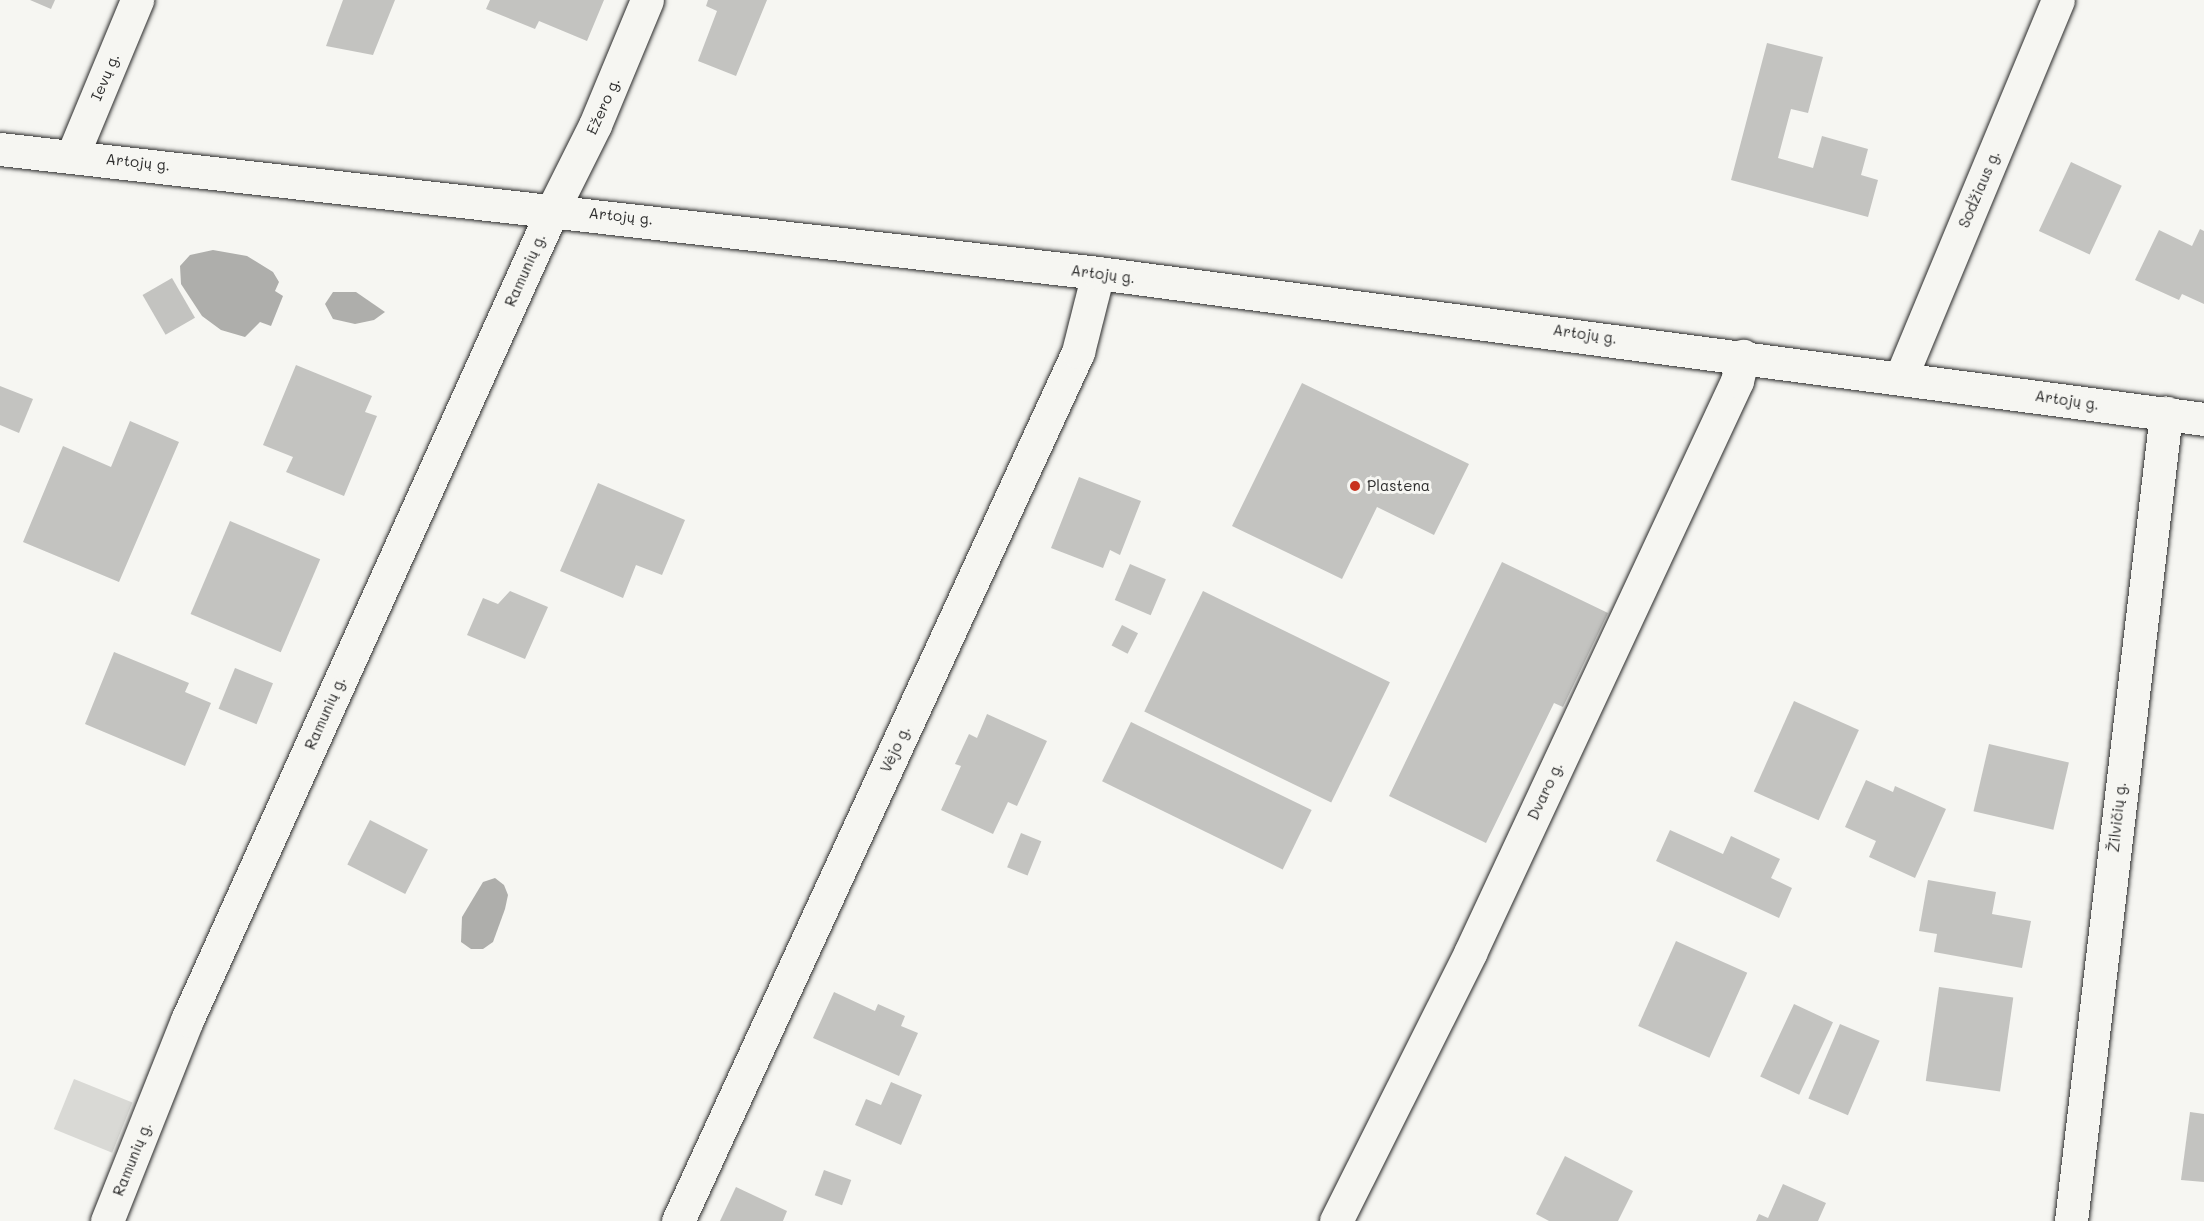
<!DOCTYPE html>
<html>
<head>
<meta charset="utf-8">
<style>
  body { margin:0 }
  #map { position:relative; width:2204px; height:1221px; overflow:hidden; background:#f6f6f2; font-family:Mali,sans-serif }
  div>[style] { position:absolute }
  .green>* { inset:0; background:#d9d9d5; transform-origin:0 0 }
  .water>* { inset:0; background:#aeaeab }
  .building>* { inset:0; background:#c3c3c0; transform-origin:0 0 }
  .roads { filter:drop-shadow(0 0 2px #2b2b2b) drop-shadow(0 0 2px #2b2b2b) }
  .minor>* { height:33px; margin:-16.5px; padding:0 16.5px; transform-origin:16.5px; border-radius:16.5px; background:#f6f6f2 }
  .major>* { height:33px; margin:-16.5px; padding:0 16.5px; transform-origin:16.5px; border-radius:16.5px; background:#f6f6f2 }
  .dots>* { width:16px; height:16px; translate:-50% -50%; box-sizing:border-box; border:3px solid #f6f6f2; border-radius:50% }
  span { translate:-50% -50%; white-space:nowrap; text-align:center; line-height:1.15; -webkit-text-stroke:6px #f6f6f2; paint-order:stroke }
  .street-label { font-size:15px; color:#2b2b2b }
  .poi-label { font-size:15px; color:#2b2b2b }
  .left { translate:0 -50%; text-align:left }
</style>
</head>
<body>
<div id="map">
  <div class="green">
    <div style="left:74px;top:1079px;width:63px;height:54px;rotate:22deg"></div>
  </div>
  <div class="water">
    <div style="clip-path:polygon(213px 250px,247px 256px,273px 272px,279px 282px,275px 291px,283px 296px,271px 326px,260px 322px,245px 337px,221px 330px,202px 316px,181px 284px,180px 266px,190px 255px)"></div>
    <div style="clip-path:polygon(333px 292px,356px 292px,385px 312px,374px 320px,355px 324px,333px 319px,325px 304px)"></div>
    <div style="clip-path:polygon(495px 878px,504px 885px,508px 895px,505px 909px,493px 942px,483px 949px,471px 949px,461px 942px,462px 917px,483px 882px)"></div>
  </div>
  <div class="building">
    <div style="clip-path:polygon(30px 0,55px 0,51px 9px)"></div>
    <div style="clip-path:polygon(343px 0,395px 0,373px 55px,326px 46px)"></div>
    <div style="clip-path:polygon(490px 0,604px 0,587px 41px,539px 21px,535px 29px,486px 9px)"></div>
    <div style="clip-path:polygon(708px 0,767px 0,736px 76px,698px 61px,717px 11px,706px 6px)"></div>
    <div style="clip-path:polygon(1767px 43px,1823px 57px,1808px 113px,1791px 109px,1778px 158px,1813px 168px,1822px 136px,1868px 149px,1861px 175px,1878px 180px,1868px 217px,1731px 180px)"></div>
    <div style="left:2071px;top:162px;width:56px;height:76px;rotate:25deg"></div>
    <div style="clip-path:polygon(2200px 229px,2204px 231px,2204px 304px,2182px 294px,2179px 300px,2135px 280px,2159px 230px,2192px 246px)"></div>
    <div style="left:172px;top:278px;width:46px;height:34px;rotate:60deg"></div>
    <div style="clip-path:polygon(296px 365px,372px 396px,365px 412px,377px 416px,344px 496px,286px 472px,293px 457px,263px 445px)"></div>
    <div style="clip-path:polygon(1302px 383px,1469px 464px,1434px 535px,1377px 507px,1342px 579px,1232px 526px)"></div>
    <div style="clip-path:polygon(0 386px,33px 399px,19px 433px,0 425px)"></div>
    <div style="clip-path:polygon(130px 421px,179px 442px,119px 582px,23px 542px,63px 446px,111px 467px)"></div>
    <div style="clip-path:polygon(1079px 477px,1141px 501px,1120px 555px,1110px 550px,1103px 568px,1051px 548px)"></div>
    <div style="clip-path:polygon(598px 483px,685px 520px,662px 575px,636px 565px,623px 598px,560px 571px)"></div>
    <div style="left:230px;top:521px;width:98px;height:101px;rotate:23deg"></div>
    <div style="clip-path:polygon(1502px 562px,1608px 613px,1563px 707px,1554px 703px,1486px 843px,1389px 796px)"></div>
    <div style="left:1130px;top:564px;width:39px;height:39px;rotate:23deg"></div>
    <div style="clip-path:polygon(510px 591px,548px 607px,525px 659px,467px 635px,483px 598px,498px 604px)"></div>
    <div style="left:1203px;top:591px;width:208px;height:134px;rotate:26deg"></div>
    <div style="left:1122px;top:625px;width:18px;height:23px;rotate:27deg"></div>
    <div style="clip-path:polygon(114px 652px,189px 683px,185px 692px,211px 703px,185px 766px,85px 724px)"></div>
    <div style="left:235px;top:668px;width:41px;height:44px;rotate:22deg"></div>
    <div style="left:1794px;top:701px;width:71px;height:99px;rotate:24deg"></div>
    <div style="clip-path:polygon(987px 714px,1047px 741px,1017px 806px,1008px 802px,993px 834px,941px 810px,961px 766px,955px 764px,969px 734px,977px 738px)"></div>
    <div style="left:1131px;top:722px;width:201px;height:66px;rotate:26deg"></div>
    <div style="left:1989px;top:744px;width:82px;height:69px;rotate:13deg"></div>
    <div style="clip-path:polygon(1866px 780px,1893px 792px,1895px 786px,1946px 809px,1915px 878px,1869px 857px,1876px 841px,1845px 827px)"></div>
    <div style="left:370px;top:820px;width:65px;height:50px;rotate:27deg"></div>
    <div style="clip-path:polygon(1670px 830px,1723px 854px,1731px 836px,1780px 859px,1771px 878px,1792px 888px,1779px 918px,1656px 861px)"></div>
    <div style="left:1021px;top:833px;width:22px;height:37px;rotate:22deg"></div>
    <div style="clip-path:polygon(1928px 880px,1996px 892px,1992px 914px,2031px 921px,2022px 968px,1934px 952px,1937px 934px,1919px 931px)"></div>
    <div style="left:1676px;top:941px;width:78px;height:93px;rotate:24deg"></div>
    <div style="left:1939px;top:987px;width:75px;height:95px;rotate:8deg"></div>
    <div style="clip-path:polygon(834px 992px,875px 1011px,878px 1004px,905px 1016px,901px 1026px,918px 1033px,899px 1076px,813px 1038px)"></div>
    <div style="left:1794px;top:1004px;width:43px;height:80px;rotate:25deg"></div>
    <div style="left:1840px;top:1024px;width:43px;height:81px;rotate:23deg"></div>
    <div style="clip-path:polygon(891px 1082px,922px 1095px,901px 1145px,855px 1125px,866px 1099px,881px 1105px)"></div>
    <div style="clip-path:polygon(2190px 1112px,2204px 1114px,2204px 1182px,2181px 1180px)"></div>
    <div style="clip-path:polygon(1565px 1156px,1633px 1191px,1618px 1221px,1549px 1221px,1536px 1214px)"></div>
    <div style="left:824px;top:1170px;width:29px;height:27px;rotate:20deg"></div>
    <div style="clip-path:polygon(1783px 1184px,1826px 1203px,1818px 1221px,1756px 1221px,1759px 1214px,1768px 1218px)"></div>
    <div style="clip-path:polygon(736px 1187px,787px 1211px,783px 1221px,720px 1221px)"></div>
  </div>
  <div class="roads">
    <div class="minor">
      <div style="left:73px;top:154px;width:167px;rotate:-67.4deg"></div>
      <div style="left:1901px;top:377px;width:408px;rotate:-67.4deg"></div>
      <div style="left:107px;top:1221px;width:216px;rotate:-68.3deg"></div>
      <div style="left:187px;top:1020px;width:890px;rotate:-65.71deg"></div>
      <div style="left:553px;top:209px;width:94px;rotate:-63.4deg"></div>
      <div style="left:595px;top:125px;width:135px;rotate:-67.4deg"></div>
      <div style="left:678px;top:1221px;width:957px;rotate:-65.28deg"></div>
      <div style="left:1078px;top:352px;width:81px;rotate:-75.8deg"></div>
      <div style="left:1336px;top:1221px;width:300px;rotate:-63.4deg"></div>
      <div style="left:1470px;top:953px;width:631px;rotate:-64.98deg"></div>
      <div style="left:1737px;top:381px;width:26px;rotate:-77deg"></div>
      <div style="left:2071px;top:1221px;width:814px;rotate:-83.29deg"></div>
    </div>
    <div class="major">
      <div style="left:0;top:149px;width:1105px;rotate:6.44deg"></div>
      <div style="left:1098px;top:273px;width:1116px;rotate:7.52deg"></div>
    </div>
  </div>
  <div class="dots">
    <div style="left:1355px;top:486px;background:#c8321e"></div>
  </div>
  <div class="street-label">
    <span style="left:105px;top:77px;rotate:-67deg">Ievų g.</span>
    <span style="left:603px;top:106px;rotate:-66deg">Ežero g.</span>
    <span style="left:138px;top:162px;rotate:6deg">Artojų g.</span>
    <span style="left:1979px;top:189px;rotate:-67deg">Sodžiaus g.</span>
    <span style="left:621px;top:216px;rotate:6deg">Artojų g.</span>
    <span style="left:525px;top:270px;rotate:-66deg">Ramunių g.</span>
    <span style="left:1103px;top:274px;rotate:7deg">Artojų g.</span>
    <span style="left:1585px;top:334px;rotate:8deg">Artojų g.</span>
    <span style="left:2067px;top:400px;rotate:8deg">Artojų g.</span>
    <span style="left:325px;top:713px;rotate:-66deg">Ramunių g.</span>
    <span style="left:895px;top:749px;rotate:-65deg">Vėjo g.</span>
    <span style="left:1545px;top:791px;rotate:-65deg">Dvaro g.</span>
    <span style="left:2117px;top:817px;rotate:-84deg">Žilvičių g.</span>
    <span style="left:132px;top:1159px;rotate:-68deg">Ramunių g.</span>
  </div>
  <div class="poi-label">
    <span class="left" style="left:1367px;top:486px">Plastena</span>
  </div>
</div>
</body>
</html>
